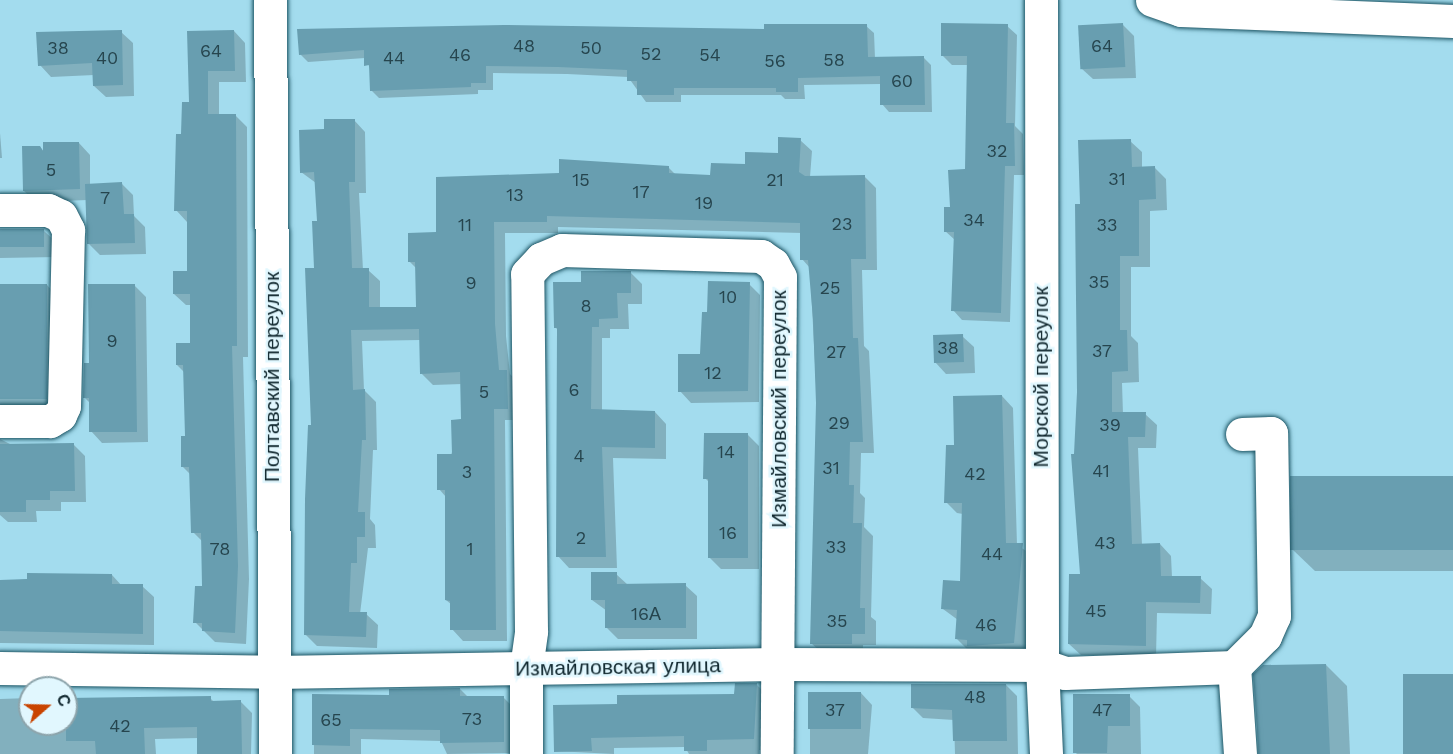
<!DOCTYPE html>
<html>
<head>
<meta charset="utf-8">
<style>
  body { margin:0 }
  #map { position:relative; width:1453px; height:754px; overflow:hidden; background:#a3dcee; font-family:"Work Sans",sans-serif }
  div>[style] { position:absolute }
  .shadow>* { inset:0; background:#0003 }
  .building>* { inset:0; background:#689eb0; transform-origin:0 0 }
  .roads { filter:drop-shadow(0 0 2px #1c5463) drop-shadow(0 0 2px #1c5463) }
  .minor>* { height:33px; margin:-16.5px; padding:0 16.5px; transform-origin:16.5px; border-radius:16.5px; background:#fff }
  span { translate:-50% -50%; white-space:nowrap; text-align:center; line-height:1.15; -webkit-text-stroke:5px #e1f7fe; paint-order:stroke }
  .number-label { font-size:18px; color:#26454e }
  .number-label span { -webkit-text-stroke-width:0 }
  .street-label { font-size:21px; color:#10272e }
  .north { position:absolute; left:18px; top:676px; width:60px; height:60px; box-sizing:border-box; background:#e1f7fe; border:2px solid #8da4ab; border-radius:50%; rotate:70deg; font-size:16px; font-weight:700; line-height:24px; text-align:center; color:#10272e }
  .north::after { content:''; display:block; margin:auto; width:21px; height:27px; background:#c94400; clip-path:polygon(50% 0,100% 100%,50% 72%,0 100%) }
</style>
</head>
<body>
<div id="map">
  <div class="shadow">
    <div style="clip-path:polygon(1123px 25px,1134px 36px,1136px 78px,1093px 79px,1081px 68px)"></div>
    <div style="clip-path:polygon(866px 26px,874px 33px,875px 58px,924px 58px,931px 65px,932px 112px,889px 112px,882px 104px,881px 84px,804px 85px,805px 99px,785px 99px,781px 95px,681px 95px,681px 102px,646px 102px,628px 77px,567px 74px,493px 73px,493px 90px,478px 90px,478px 94px,379px 98px,371px 90px,371px 70px,365px 58px,308px 62px,300px 54px,299px 30px,765px 30px)"></div>
    <div style="clip-path:polygon(1007px 26px,1017px 35px,1015px 126px,1023px 134px,1024px 175px,1014px 175px,1010px 322px,962px 320px,953px 310px,955px 240px,945px 231px,966px 171px,969px 65px,952px 65px,942px 55px)"></div>
    <div style="clip-path:polygon(234px 31px,245px 43px,246px 82px,219px 82px,219px 116px,236px 116px,247px 127px,248px 357px,243px 357px,249px 579px,246px 644px,215px 642px,195px 622px,203px 588px,203px 542px,193px 532px,191px 475px,182px 466px,187px 437px,185px 373px,177px 365px,192px 345px,191px 305px,186px 305px,174px 294px,189px 273px,187px 222px,176px 210px,190px 103px,189px 32px)"></div>
    <div style="clip-path:polygon(121px 32px,133px 43px,134px 96px,106px 97px,94px 86px,94px 75px,51px 77px,40px 65px)"></div>
    <div style="clip-path:polygon(354px 120px,365px 132px,366px 193px,359px 193px,363px 270px,368px 270px,380px 281px,380px 309px,417px 309px,416px 268px,409px 261px,437px 234px,560px 175px,669px 168px,676px 175px,712px 176px,779px 155px,800px 140px,812px 151px,810px 177px,864px 176px,876px 188px,877px 270px,862px 270px,864px 346px,869px 351px,874px 453px,861px 453px,860px 493px,865px 498px,864px 527px,873px 536px,871px 617px,876px 621px,876px 645px,863px 645px,863px 654px,823px 654px,811px 643px,817px 403px,810px 268px,802px 259px,802px 233px,558px 227px,558px 233px,505px 233px,506px 336px,510px 374px,518px 383px,519px 420px,505px 420px,507px 641px,463px 641px,452px 629px,452px 605px,446px 600px,446px 497px,439px 489px,463px 421px,462px 384px,433px 385px,421px 373px,420px 340px,362px 341px,364px 390px,376px 402px,377px 450px,373px 450px,370px 519px,375px 525px,376px 548px,368px 548px,360px 614px,366px 614px,378px 625px,377px 648px,317px 646px,305px 634px,318px 222px,316px 183px,301px 172px,326px 131px)"></div>
    <div style="clip-path:polygon(0 133px,2px 158px,0 158px)"></div>
    <div style="clip-path:polygon(1130px 141px,1142px 152px,1142px 168px,1155px 168px,1166px 179px,1167px 210px,1150px 211px,1150px 267px,1131px 267px,1131px 336px,1138px 343px,1139px 382px,1122px 383px,1123px 414px,1145px 414px,1157px 425px,1156px 448px,1138px 448px,1142px 545px,1160px 544px,1171px 556px,1172px 577px,1200px 578px,1212px 589px,1211px 614px,1157px 613px,1156px 657px,1081px 655px,1069px 644px,1082px 575px,1076px 455px,1081px 206px)"></div>
    <div style="clip-path:polygon(79px 143px,90px 155px,90px 185px,122px 184px,133px 195px,134px 216px,145px 227px,146px 254px,100px 255px,89px 244px,87px 200px,36px 202px,24px 191px,40px 147px,45px 153px)"></div>
    <div style="clip-path:polygon(0 230px,44px 231px,56px 242px,57px 257px,0 258px)"></div>
    <div style="clip-path:polygon(630px 272px,642px 284px,642px 304px,628px 304px,629px 329px,610px 329px,610px 338px,602px 338px,602px 411px,655px 412px,666px 424px,666px 459px,613px 458px,617px 568px,569px 568px,558px 556px,559px 331px,555px 327px,583px 283px)"></div>
    <div style="clip-path:polygon(749px 284px,760px 295px,759px 402px,691px 403px,680px 391px,702px 356px,709px 313px)"></div>
    <div style="clip-path:polygon(0 285px,47px 285px,58px 297px,56px 409px,0 418px)"></div>
    <div style="clip-path:polygon(134px 285px,146px 297px,148px 442px,102px 443px,91px 431px,90px 403px,84px 397px,90px 364px)"></div>
    <div style="clip-path:polygon(962px 336px,974px 347px,975px 373px,946px 374px,935px 362px)"></div>
    <div style="clip-path:polygon(1002px 396px,1013px 408px,1017px 545px,1034px 556px,1025px 654px,968px 650px,957px 639px,958px 620px,943px 609px,961px 583px,963px 514px,957px 513px,946px 502px,955px 447px)"></div>
    <div style="clip-path:polygon(748px 435px,759px 446px,759px 569px,721px 569px,709px 557px,710px 483px,705px 478px)"></div>
    <div style="clip-path:polygon(0 439px,12px 445px,73px 444px,85px 456px,86px 502px,61px 502px,61px 511px,36px 511px,37px 522px,8px 522px,0 515px)"></div>
    <div style="clip-path:polygon(1453px 477px,1453px 571px,1315px 571px,1293px 550px)"></div>
    <div style="clip-path:polygon(616px 574px,628px 585px,685px 585px,697px 596px,697px 639px,618px 639px,607px 628px,607px 611px,592px 600px)"></div>
    <div style="clip-path:polygon(112px 575px,122px 586px,142px 586px,154px 597px,154px 645px,0 643px,0 581px)"></div>
    <div style="clip-path:polygon(1326px 665px,1347px 686px,1350px 754px,1258px 754px,1255px 675px)"></div>
    <div style="clip-path:polygon(757px 685px,768px 696px,765px 750px,759px 750px,759px 754px,689px 754px,685px 747px,614px 748px,614px 754px,555px 751px,618px 706px,736px 696px)"></div>
    <div style="clip-path:polygon(1006px 685px,1017px 696px,1018px 754px,955px 754px,954px 720px,923px 718px,912px 707px)"></div>
    <div style="clip-path:polygon(460px 689px,468px 697px,503px 697px,515px 709px,515px 753px,447px 754px,441px 741px,361px 739px,361px 754px,314px 754px,314px 696px,391px 696px)"></div>
    <div style="clip-path:polygon(861px 693px,872px 705px,868px 754px,810px 754px,810px 694px)"></div>
    <div style="clip-path:polygon(1129px 696px,1140px 707px,1141px 754px,1076px 754px)"></div>
    <div style="clip-path:polygon(30px 698px,30px 724px,66px 724px,66px 698px,210px 698px,214px 702px,240px 701px,252px 713px,251px 754px,199px 754px,199px 738px,155px 739px,156px 754px,0 754px,0 699px)"></div>
  </div>
  <div class="building">
    <div style="clip-path:polygon(941px 23px,1008px 24px,1006px 123px,1014px 123px,1015px 166px,1005px 166px,1001px 313px,951px 311px,954px 232px,944px 232px,944px 207px,950px 207px,948px 170px,965px 169px,967px 56px,941px 56px)"></div>
    <div style="left:1123px;top:23px;width:44px;height:45px;rotate:87deg"></div>
    <div style="clip-path:polygon(764px 24px,867px 24px,868px 57px,924px 56px,925px 105px,880px 105px,880px 76px,798px 78px,798px 92px,776px 92px,776px 88px,674px 88px,674px 95px,637px 95px,637px 81px,627px 81px,627px 70px,558px 67px,486px 66px,486px 83px,471px 83px,471px 87px,370px 91px,369px 65px,364px 66px,364px 50px,299px 55px,297px 29px,504px 25px,764px 29px)"></div>
    <div style="clip-path:polygon(122px 30px,123px 85px,93px 86px,92px 63px,38px 66px,36px 32px)"></div>
    <div style="clip-path:polygon(234px 30px,235px 71px,208px 71px,208px 114px,236px 114px,237px 346px,232px 346px,238px 566px,235px 633px,202px 631px,202px 623px,193px 623px,195px 586px,202px 586px,201px 533px,191px 533px,189px 467px,181px 467px,181px 436px,185px 436px,183px 365px,176px 365px,176px 343px,190px 343px,190px 294px,173px 294px,173px 271px,187px 271px,187px 211px,174px 211px,176px 134px,181px 134px,182px 102px,189px 102px,187px 31px)"></div>
    <div style="clip-path:polygon(324px 119px,355px 119px,355px 182px,349px 182px,352px 268px,369px 268px,369px 307px,416px 307px,415px 262px,408px 262px,408px 233px,436px 232px,436px 177px,559px 173px,559px 159px,669px 166px,669px 173px,710px 175px,711px 163px,745px 164px,745px 152px,778px 153px,778px 137px,801px 138px,799px 172px,805px 176px,865px 175px,866px 259px,851px 259px,853px 338px,858px 338px,863px 442px,850px 442px,849px 485px,854px 485px,853px 523px,862px 523px,860px 608px,865px 608px,865px 634px,852px 634px,852px 644px,810px 644px,816px 403px,813px 319px,808px 260px,800px 260px,800px 223px,547px 216px,547px 222px,494px 222px,495px 324px,499px 370px,507px 370px,508px 409px,494px 409px,496px 630px,450px 630px,450px 601px,445px 600px,445px 490px,437px 490px,437px 454px,452px 454px,451px 420px,461px 419px,460px 372px,420px 374px,419px 329px,351px 330px,353px 390px,365px 389px,366px 440px,362px 440px,358px 512px,365px 512px,365px 537px,357px 537px,357px 563px,351px 563px,349px 612px,367px 612px,366px 637px,304px 635px,305px 499px,308px 425px,311px 425px,305px 268px,314px 268px,312px 221px,317px 221px,314px 172px,300px 173px,299px 130px,324px 129px)"></div>
    <div style="clip-path:polygon(1131px 139px,1132px 167px,1155px 166px,1156px 199px,1139px 200px,1139px 256px,1120px 256px,1120px 330px,1127px 330px,1128px 371px,1112px 372px,1112px 412px,1146px 412px,1145px 437px,1128px 437px,1132px 544px,1160px 543px,1161px 576px,1201px 576px,1200px 603px,1146px 602px,1146px 646px,1068px 644px,1069px 574px,1080px 574px,1071px 454px,1074px 454px,1077px 392px,1075px 204px,1080px 204px,1078px 140px)"></div>
    <div style="clip-path:polygon(43px 142px,79px 142px,80px 189px,23px 191px,22px 146px,40px 146px,43px 151px)"></div>
    <div style="clip-path:polygon(122px 182px,124px 214px,134px 214px,135px 243px,87px 244px,85px 184px)"></div>
    <div style="left:0;top:229px;width:44px;height:18px"></div>
    <div style="clip-path:polygon(581px 271px,631px 271px,631px 293px,617px 293px,618px 318px,599px 319px,599px 327px,592px 327px,591px 409px,655px 411px,655px 448px,602px 447px,606px 557px,556px 557px,557px 328px,554px 328px,553px 282px,581px 282px)"></div>
    <div style="clip-path:polygon(708px 281px,750px 282px,748px 391px,678px 392px,678px 354px,700px 354px,702px 312px,707px 312px)"></div>
    <div style="left:0;top:284px;width:47px;height:115px"></div>
    <div style="clip-path:polygon(88px 284px,135px 284px,137px 432px,89px 432px,89px 398px,83px 398px,84px 363px,89px 363px)"></div>
    <div style="left:963px;top:334px;width:28px;height:30px;rotate:88deg"></div>
    <div style="clip-path:polygon(1002px 395px,1006px 543px,1023px 543px,1014px 643px,967px 646px,967px 640px,955px 639px,957px 610px,941px 609px,943px 580px,960px 581px,962px 503px,944px 503px,946px 445px,954px 445px,953px 396px)"></div>
    <div style="clip-path:polygon(704px 433px,748px 433px,748px 558px,708px 558px,708px 479px,703px 479px)"></div>
    <div style="clip-path:polygon(74px 443px,75px 491px,50px 491px,50px 500px,26px 500px,26px 512px,0 512px,0 444px)"></div>
    <div style="left:1453px;top:476px;width:74px;height:163px;rotate:90deg"></div>
    <div style="clip-path:polygon(591px 572px,617px 572px,617px 584px,686px 583px,686px 628px,605px 628px,605px 600px,591px 600px)"></div>
    <div style="clip-path:polygon(27px 573px,112px 574px,112px 584px,143px 584px,143px 634px,0 631px,0 580px,27px 579px)"></div>
    <div style="clip-path:polygon(1326px 664px,1330px 754px,1259px 754px,1253px 674px,1263px 665px)"></div>
    <div style="left:1453px;top:674px;width:80px;height:50px;rotate:90deg"></div>
    <div style="clip-path:polygon(735px 683px,757px 683px,754px 739px,707px 740px,707px 751px,684px 751px,684px 736px,591px 738px,592px 751px,554px 752px,553px 705px,617px 704px,617px 695px,734px 694px)"></div>
    <div style="clip-path:polygon(911px 684px,1006px 684px,1007px 741px,953px 741px,952px 710px,911px 708px)"></div>
    <div style="clip-path:polygon(460px 688px,460px 696px,504px 696px,504px 742px,440px 743px,440px 730px,350px 729px,350px 746px,312px 745px,312px 694px,389px 695px,389px 689px)"></div>
    <div style="left:808px;top:692px;width:53px;height:37px"></div>
    <div style="clip-path:polygon(1073px 694px,1130px 694px,1130px 726px,1108px 726px,1107px 753px,1073px 753px)"></div>
    <div style="clip-path:polygon(211px 696px,211px 701px,241px 700px,242px 754px,197px 754px,197px 727px,144px 728px,145px 754px,96px 754px,95px 741px,66px 741px,66px 698px)"></div>
  </div>
  <div class="roads">
    <div class="minor">
      <div style="left:270px;top:0;width:754px;rotate:89.62deg"></div>
      <div style="left:1041px;top:0;width:665px;rotate:89.91deg"></div>
      <div style="left:1042px;top:665px;width:89px;rotate:87.4deg"></div>
      <div style="left:1152px;top:0;width:31px;rotate:19deg"></div>
      <div style="left:1181px;top:10px;width:272px;rotate:2.3deg"></div>
      <div style="left:0;top:210px;width:48px"></div>
      <div style="left:48px;top:210px;width:14px;rotate:25deg"></div>
      <div style="left:61px;top:216px;width:16px;rotate:63deg"></div>
      <div style="left:68px;top:230px;width:176px;rotate:91.3deg"></div>
      <div style="left:64px;top:406px;width:10px;rotate:114deg"></div>
      <div style="left:60px;top:415px;width:12px;rotate:149deg"></div>
      <div style="left:50px;top:421px;width:50px;rotate:180deg"></div>
      <div style="left:0;top:668px;width:274px;rotate:0.8deg"></div>
      <div style="left:274px;top:672px;width:503px;rotate:-0.91deg"></div>
      <div style="left:777px;top:664px;width:265px;rotate:0.2deg"></div>
      <div style="left:1042px;top:665px;width:24px;rotate:19deg"></div>
      <div style="left:1065px;top:673px;width:169px;rotate:-2deg"></div>
      <div style="left:526px;top:754px;width:86px;rotate:-90deg"></div>
      <div style="left:526px;top:668px;width:37px;rotate:-82deg"></div>
      <div style="left:531px;top:631px;width:357px;rotate:-90.6deg"></div>
      <div style="left:527px;top:274px;width:21px;rotate:-47deg"></div>
      <div style="left:541px;top:259px;width:23px;rotate:-23deg"></div>
      <div style="left:562px;top:250px;width:199px;rotate:1.7deg"></div>
      <div style="left:761px;top:256px;width:14px;rotate:34deg"></div>
      <div style="left:773px;top:264px;width:15px;rotate:62deg"></div>
      <div style="left:780px;top:277px;width:477px;rotate:90.4deg"></div>
      <div style="left:1240px;top:754px;width:87px;rotate:-93.9deg"></div>
      <div style="left:1234px;top:667px;width:44px;rotate:-45deg"></div>
      <div style="left:1265px;top:636px;width:22px;rotate:-66deg"></div>
      <div style="left:1274px;top:616px;width:183px;rotate:-90.9deg"></div>
      <div style="left:1271px;top:433px;width:29px;rotate:178deg"></div>
    </div>
  </div>
  <div class="number-label">
    <span style="left:524px;top:46px">48</span>
    <span style="left:1102px;top:46px">64</span>
    <span style="left:58px;top:48px">38</span>
    <span style="left:591px;top:48px">50</span>
    <span style="left:211px;top:51px">64</span>
    <span style="left:651px;top:54px">52</span>
    <span style="left:460px;top:55px">46</span>
    <span style="left:710px;top:55px">54</span>
    <span style="left:107px;top:58px">40</span>
    <span style="left:394px;top:58px">44</span>
    <span style="left:834px;top:60px">58</span>
    <span style="left:775px;top:61px">56</span>
    <span style="left:902px;top:81px">60</span>
    <span style="left:997px;top:151px">32</span>
    <span style="left:51px;top:170px">5</span>
    <span style="left:1117px;top:179px">31</span>
    <span style="left:581px;top:180px">15</span>
    <span style="left:775px;top:180px">21</span>
    <span style="left:641px;top:192px">17</span>
    <span style="left:515px;top:195px">13</span>
    <span style="left:105px;top:198px">7</span>
    <span style="left:704px;top:203px">19</span>
    <span style="left:974px;top:220px">34</span>
    <span style="left:842px;top:224px">23</span>
    <span style="left:465px;top:225px">11</span>
    <span style="left:1107px;top:225px">33</span>
    <span style="left:1099px;top:282px">35</span>
    <span style="left:471px;top:283px">9</span>
    <span style="left:830px;top:288px">25</span>
    <span style="left:728px;top:297px">10</span>
    <span style="left:586px;top:306px">8</span>
    <span style="left:112px;top:341px">9</span>
    <span style="left:948px;top:348px">38</span>
    <span style="left:1102px;top:351px">37</span>
    <span style="left:836px;top:352px">27</span>
    <span style="left:713px;top:373px">12</span>
    <span style="left:574px;top:390px">6</span>
    <span style="left:484px;top:392px">5</span>
    <span style="left:839px;top:423px">29</span>
    <span style="left:1110px;top:425px">39</span>
    <span style="left:726px;top:452px">14</span>
    <span style="left:579px;top:456px">4</span>
    <span style="left:831px;top:468px">31</span>
    <span style="left:1101px;top:471px">41</span>
    <span style="left:467px;top:472px">3</span>
    <span style="left:975px;top:474px">42</span>
    <span style="left:728px;top:533px">16</span>
    <span style="left:581px;top:538px">2</span>
    <span style="left:1105px;top:543px">43</span>
    <span style="left:836px;top:547px">33</span>
    <span style="left:220px;top:549px">78</span>
    <span style="left:470px;top:549px">1</span>
    <span style="left:992px;top:554px">44</span>
    <span style="left:1096px;top:611px">45</span>
    <span style="left:646px;top:614px">16А</span>
    <span style="left:837px;top:621px">35</span>
    <span style="left:986px;top:625px">46</span>
    <span style="left:975px;top:697px">48</span>
    <span style="left:835px;top:710px">37</span>
    <span style="left:1102px;top:710px">47</span>
    <span style="left:472px;top:719px">73</span>
    <span style="left:331px;top:720px">65</span>
    <span style="left:120px;top:726px">42</span>
  </div>
  <div class="street-label">
    <span style="left:272px;top:377px;rotate:-90deg">Полтавский переулок</span>
    <span style="left:1041px;top:377px;rotate:-90deg">Морской переулок</span>
    <span style="left:779px;top:409px;rotate:-90deg">Измайловский переулок</span>
    <span style="left:618px;top:667px;rotate:-1deg">Измайловская улица</span>
  </div>
  <div class="north">С</div>
</div>
</body>
</html>
